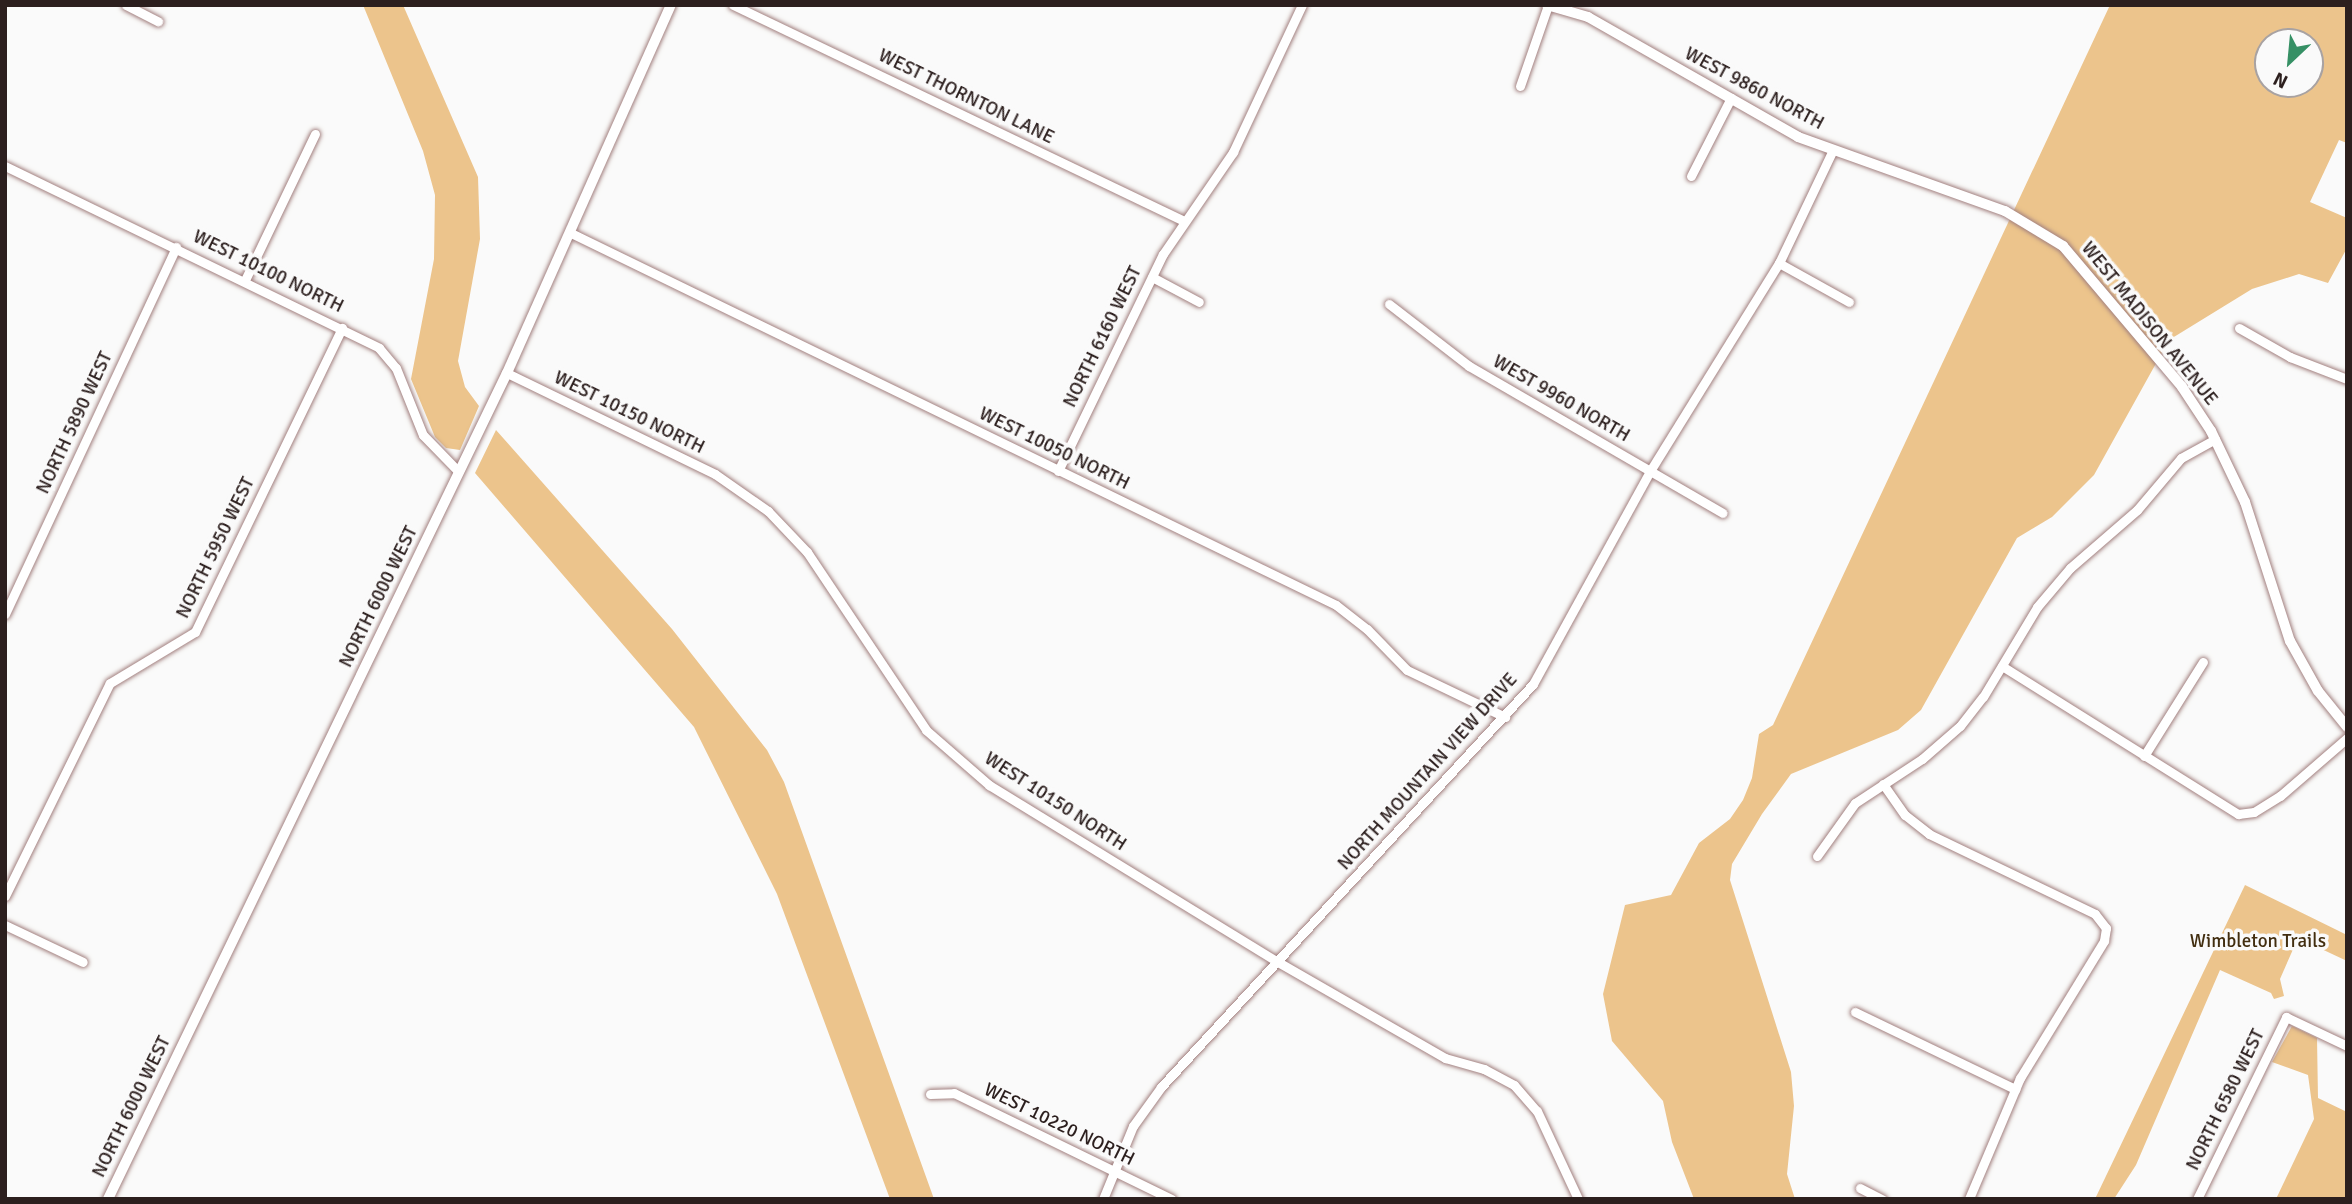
<!DOCTYPE html>
<html>
<head>
<meta charset="utf-8">
<style>
  body { margin:0 }
  #map { position:relative; width:2352px; height:1204px; overflow:hidden; background:#fafafa; font-family:Signika,sans-serif }
  div>[style] { position:absolute }
  .green>* { inset:0; background:#ecc48c }
  .roads { filter:drop-shadow(0 0 2px #a2807f) drop-shadow(0 0 2px #a2807f) }
  .minor>* { height:9px; margin:-4.5px; padding:0 4.5px; transform-origin:4.5px; border-radius:4.5px; background:#fff }
  .tertiary>* { height:10px; margin:-5px; padding:0 5px; transform-origin:5px; border-radius:5px; background:#fff }
  span { translate:-50% -50%; white-space:nowrap; text-align:center; line-height:1.15; -webkit-text-stroke:7px #fafafa; paint-order:stroke }
  .street-label { font-size:19px; color:#2c1f1e }
  .park-label { font-size:19px; color:#422e10 }
  .frame { position:absolute; inset:0; border:7px solid #2c1f1e; pointer-events:none }
  .north { position:absolute; left:2254px; top:28px; width:70px; height:70px; box-sizing:border-box; background:#fafafa; border:2px solid #a8a2a2; border-radius:50%; rotate:206deg; font-size:19px; font-weight:700; line-height:28px; text-align:center; color:#2c1f1e }
  .north::after { content:''; display:block; margin:auto; width:24px; height:32px; background:#369065; clip-path:polygon(50% 0,100% 100%,50% 72%,0 100%) }
</style>
</head>
<body>
<div id="map">
  <div class="green">
    <div style="clip-path:polygon(363px 5px,403px 5px,478px 177px,480px 239px,458px 361px,465px 387px,479px 406px,460px 450px,446px 448px,435px 437px,411px 379px,434px 259px,435px 195px,423px 151px)"></div>
    <div style="clip-path:polygon(evenodd,2110px 5px,2347px 5px,2347px 143px,2339px 140px,2310px 202px,2347px 218px,2347px 248px,2328px 283px,2299px 274px,2252px 289px,2169px 340px,2094px 475px,2052px 517px,2017px 538px,1921px 710px,1898px 730px,1791px 774px,1762px 814px,1732px 864px,1730px 880px,1791px 1072px,1794px 1106px,1787px 1174px,1795px 1199px,1694px 1199px,1672px 1142px,1663px 1101px,1612px 1041px,1603px 994px,1625px 905px,1671px 895px,1699px 843px,1730px 819px,1743px 800px,1752px 778px,1759px 734px,1773px 725px,2110px 5px,2268px 42px,2310px 42px,2310px 84px,2268px 84px,2268px 42px)"></div>
    <div style="clip-path:polygon(496px 430px,672px 629px,767px 750px,784px 782px,934px 1199px,890px 1199px,777px 894px,694px 727px,475px 473px)"></div>
    <div style="clip-path:polygon(2245px 885px,2347px 935px,2347px 961px,2298px 938px,2280px 979px,2284px 996px,2274px 999px,2271px 993px,2220px 970px,2136px 1165px,2114px 1199px,2095px 1199px)"></div>
    <div style="clip-path:polygon(2292px 1026px,2317px 1038px,2318px 1098px,2347px 1112px,2347px 1199px,2276px 1199px,2314px 1119px,2308px 1075px,2272px 1062px)"></div>
  </div>
  <div class="roads">
    <div class="minor">
      <div style="left:126px;top:5px;width:36px;rotate:27deg"></div>
      <div style="left:733px;top:5px;width:500px;rotate:25.59deg"></div>
      <div style="left:1520px;top:86px;width:86px;rotate:-70.9deg"></div>
      <div style="left:5px;top:166px;width:416px;rotate:25.9deg"></div>
      <div style="left:379px;top:348px;width:26px;rotate:50deg"></div>
      <div style="left:396px;top:368px;width:72px;rotate:68.1deg"></div>
      <div style="left:423px;top:435px;width:50px;rotate:45.8deg"></div>
      <div style="left:1691px;top:176px;width:88px;rotate:-62.9deg"></div>
      <div style="left:573px;top:234px;width:848px;rotate:25.93deg"></div>
      <div style="left:1336px;top:605px;width:39px;rotate:38deg"></div>
      <div style="left:1367px;top:629px;width:57px;rotate:45.7deg"></div>
      <div style="left:1407px;top:670px;width:109px;rotate:25.6deg"></div>
      <div style="left:1779px;top:263px;width:80px;rotate:29.1deg"></div>
      <div style="left:1152px;top:277px;width:53px;rotate:28deg"></div>
      <div style="left:245px;top:280px;width:162px;rotate:-64.4deg"></div>
      <div style="left:1389px;top:304px;width:101px;rotate:37.8deg"></div>
      <div style="left:1469px;top:366px;width:293px;rotate:30.1deg"></div>
      <div style="left:2239px;top:328px;width:59px;rotate:29.6deg"></div>
      <div style="left:2290px;top:357px;width:61px;rotate:21.1deg"></div>
      <div style="left:507px;top:373px;width:231px;rotate:25.9deg"></div>
      <div style="left:715px;top:474px;width:65px;rotate:34.9deg"></div>
      <div style="left:768px;top:511px;width:57px;rotate:46.4deg"></div>
      <div style="left:807px;top:552px;width:214px;rotate:56.2deg"></div>
      <div style="left:926px;top:730px;width:84px;rotate:41.1deg"></div>
      <div style="left:989px;top:785px;width:339px;rotate:31.5deg"></div>
      <div style="left:1278px;top:962px;width:193px;rotate:29.9deg"></div>
      <div style="left:1445px;top:1058px;width:41px;rotate:15.8deg"></div>
      <div style="left:1484px;top:1069px;width:34px;rotate:28deg"></div>
      <div style="left:1514px;top:1085px;width:35px;rotate:49deg"></div>
      <div style="left:1537px;top:1111px;width:97px;rotate:65deg"></div>
      <div style="left:1058px;top:471px;width:241px;rotate:-64.2deg"></div>
      <div style="left:1163px;top:254px;width:124px;rotate:-55.5deg"></div>
      <div style="left:1233px;top:152px;width:162px;rotate:-64.9deg"></div>
      <div style="left:5px;top:614px;width:405px;rotate:-65deg"></div>
      <div style="left:2002px;top:666px;width:279px;rotate:32.1deg"></div>
      <div style="left:2238px;top:814px;width:16px;rotate:-7deg"></div>
      <div style="left:2254px;top:812px;width:31px;rotate:-32deg"></div>
      <div style="left:2280px;top:796px;width:89px;rotate:-40.9deg"></div>
      <div style="left:2144px;top:756px;width:111px;rotate:-57.9deg"></div>
      <div style="left:1883px;top:784px;width:38px;rotate:55deg"></div>
      <div style="left:1905px;top:815px;width:31px;rotate:38deg"></div>
      <div style="left:1929px;top:834px;width:184px;rotate:25.7deg"></div>
      <div style="left:2095px;top:914px;width:18px;rotate:52deg"></div>
      <div style="left:2106px;top:928px;width:13px;rotate:99deg"></div>
      <div style="left:2104px;top:941px;width:161px;rotate:121.5deg"></div>
      <div style="left:2020px;top:1078px;width:131px;rotate:112.9deg"></div>
      <div style="left:1817px;top:856px;width:65px;rotate:-54.4deg"></div>
      <div style="left:1855px;top:803px;width:80px;rotate:-33.3deg"></div>
      <div style="left:1922px;top:759px;width:50px;rotate:-41deg"></div>
      <div style="left:1960px;top:726px;width:37px;rotate:-52deg"></div>
      <div style="left:1983px;top:697px;width:105px;rotate:-59deg"></div>
      <div style="left:2037px;top:607px;width:51px;rotate:-49.8deg"></div>
      <div style="left:2070px;top:568px;width:89px;rotate:-40.9deg"></div>
      <div style="left:2137px;top:510px;width:68px;rotate:-49.8deg"></div>
      <div style="left:2181px;top:458px;width:39px;rotate:-29deg"></div>
      <div style="left:5px;top:896px;width:237px;rotate:-63.8deg"></div>
      <div style="left:110px;top:683px;width:99px;rotate:-31deg"></div>
      <div style="left:195px;top:632px;width:338px;rotate:-64.2deg"></div>
      <div style="left:5px;top:925px;width:86px;rotate:25.4deg"></div>
      <div style="left:1855px;top:1012px;width:178px;rotate:25.7deg"></div>
      <div style="left:930px;top:1094px;width:24px;rotate:-2deg"></div>
      <div style="left:954px;top:1093px;width:242px;rotate:26deg"></div>
      <div style="left:1860px;top:1188px;width:25px;rotate:27deg"></div>
      <div style="left:1103px;top:1199px;width:79px;rotate:-67.7deg"></div>
      <div style="left:1133px;top:1126px;width:48px;rotate:-54.3deg"></div>
      <div style="left:1161px;top:1087px;width:548px;rotate:-47.29deg"></div>
      <div style="left:1533px;top:684px;width:243px;rotate:-61.2deg"></div>
      <div style="left:1650px;top:471px;width:245px;rotate:-58.2deg"></div>
      <div style="left:1779px;top:263px;width:125px;rotate:-64.5deg"></div>
      <div style="left:2197px;top:1199px;width:203px;rotate:-63.9deg"></div>
      <div style="left:2286px;top:1017px;width:68px;rotate:25.4deg"></div>
    </div>
    <div class="tertiary">
      <div style="left:1547px;top:5px;width:43px;rotate:16.3deg"></div>
      <div style="left:1588px;top:17px;width:242px;rotate:29.7deg"></div>
      <div style="left:1798px;top:137px;width:220px;rotate:19.7deg"></div>
      <div style="left:2005px;top:211px;width:68px;rotate:31.1deg"></div>
      <div style="left:2063px;top:246px;width:185px;rotate:49.8deg"></div>
      <div style="left:2182px;top:387px;width:53px;rotate:56.6deg"></div>
      <div style="left:2211px;top:431px;width:79px;rotate:64.4deg"></div>
      <div style="left:2245px;top:502px;width:146px;rotate:72.1deg"></div>
      <div style="left:2290px;top:641px;width:57px;rotate:60.8deg"></div>
      <div style="left:2318px;top:691px;width:46px;rotate:51.1deg"></div>
      <div style="left:108px;top:1199px;width:917px;rotate:-64.22deg"></div>
      <div style="left:507px;top:373px;width:403px;rotate:-66deg"></div>
    </div>
  </div>
  <div class="street-label">
    <span style="left:1754px;top:89px;rotate:28deg">WEST 9860 NORTH</span>
    <span style="left:966px;top:97px;rotate:26deg">WEST THORNTON LANE</span>
    <span style="left:268px;top:272px;rotate:26deg">WEST 10100 NORTH</span>
    <span style="left:2149px;top:324px;rotate:51deg">WEST MADISON AVENUE</span>
    <span style="left:1103px;top:337px;rotate:-64deg">NORTH 6160 WEST</span>
    <span style="left:1561px;top:399px;rotate:30deg">WEST 9960 NORTH</span>
    <span style="left:629px;top:413px;rotate:26deg">WEST 10150 NORTH</span>
    <span style="left:75px;top:423px;rotate:-65deg">NORTH 5890 WEST</span>
    <span style="left:1054px;top:449px;rotate:26deg">WEST 10050 NORTH</span>
    <span style="left:216px;top:548px;rotate:-64deg">NORTH 5950 WEST</span>
    <span style="left:379px;top:597px;rotate:-64deg">NORTH 6000 WEST</span>
    <span style="left:1428px;top:772px;rotate:-48deg">NORTH MOUNTAIN VIEW DRIVE</span>
    <span style="left:1055px;top:802px;rotate:33deg">WEST 10150 NORTH</span>
    <span style="left:2226px;top:1100px;rotate:-64deg">NORTH 6580 WEST</span>
    <span style="left:132px;top:1107px;rotate:-64deg">NORTH 6000 WEST</span>
    <span style="left:1059px;top:1125px;rotate:26deg">WEST 10220 NORTH</span>
  </div>
  <div class="park-label">
    <span style="left:2258px;top:942px">Wimbleton Trails</span>
  </div>
  <div class="frame"></div>
  <div class="north">N</div>
</div>
</body>
</html>
